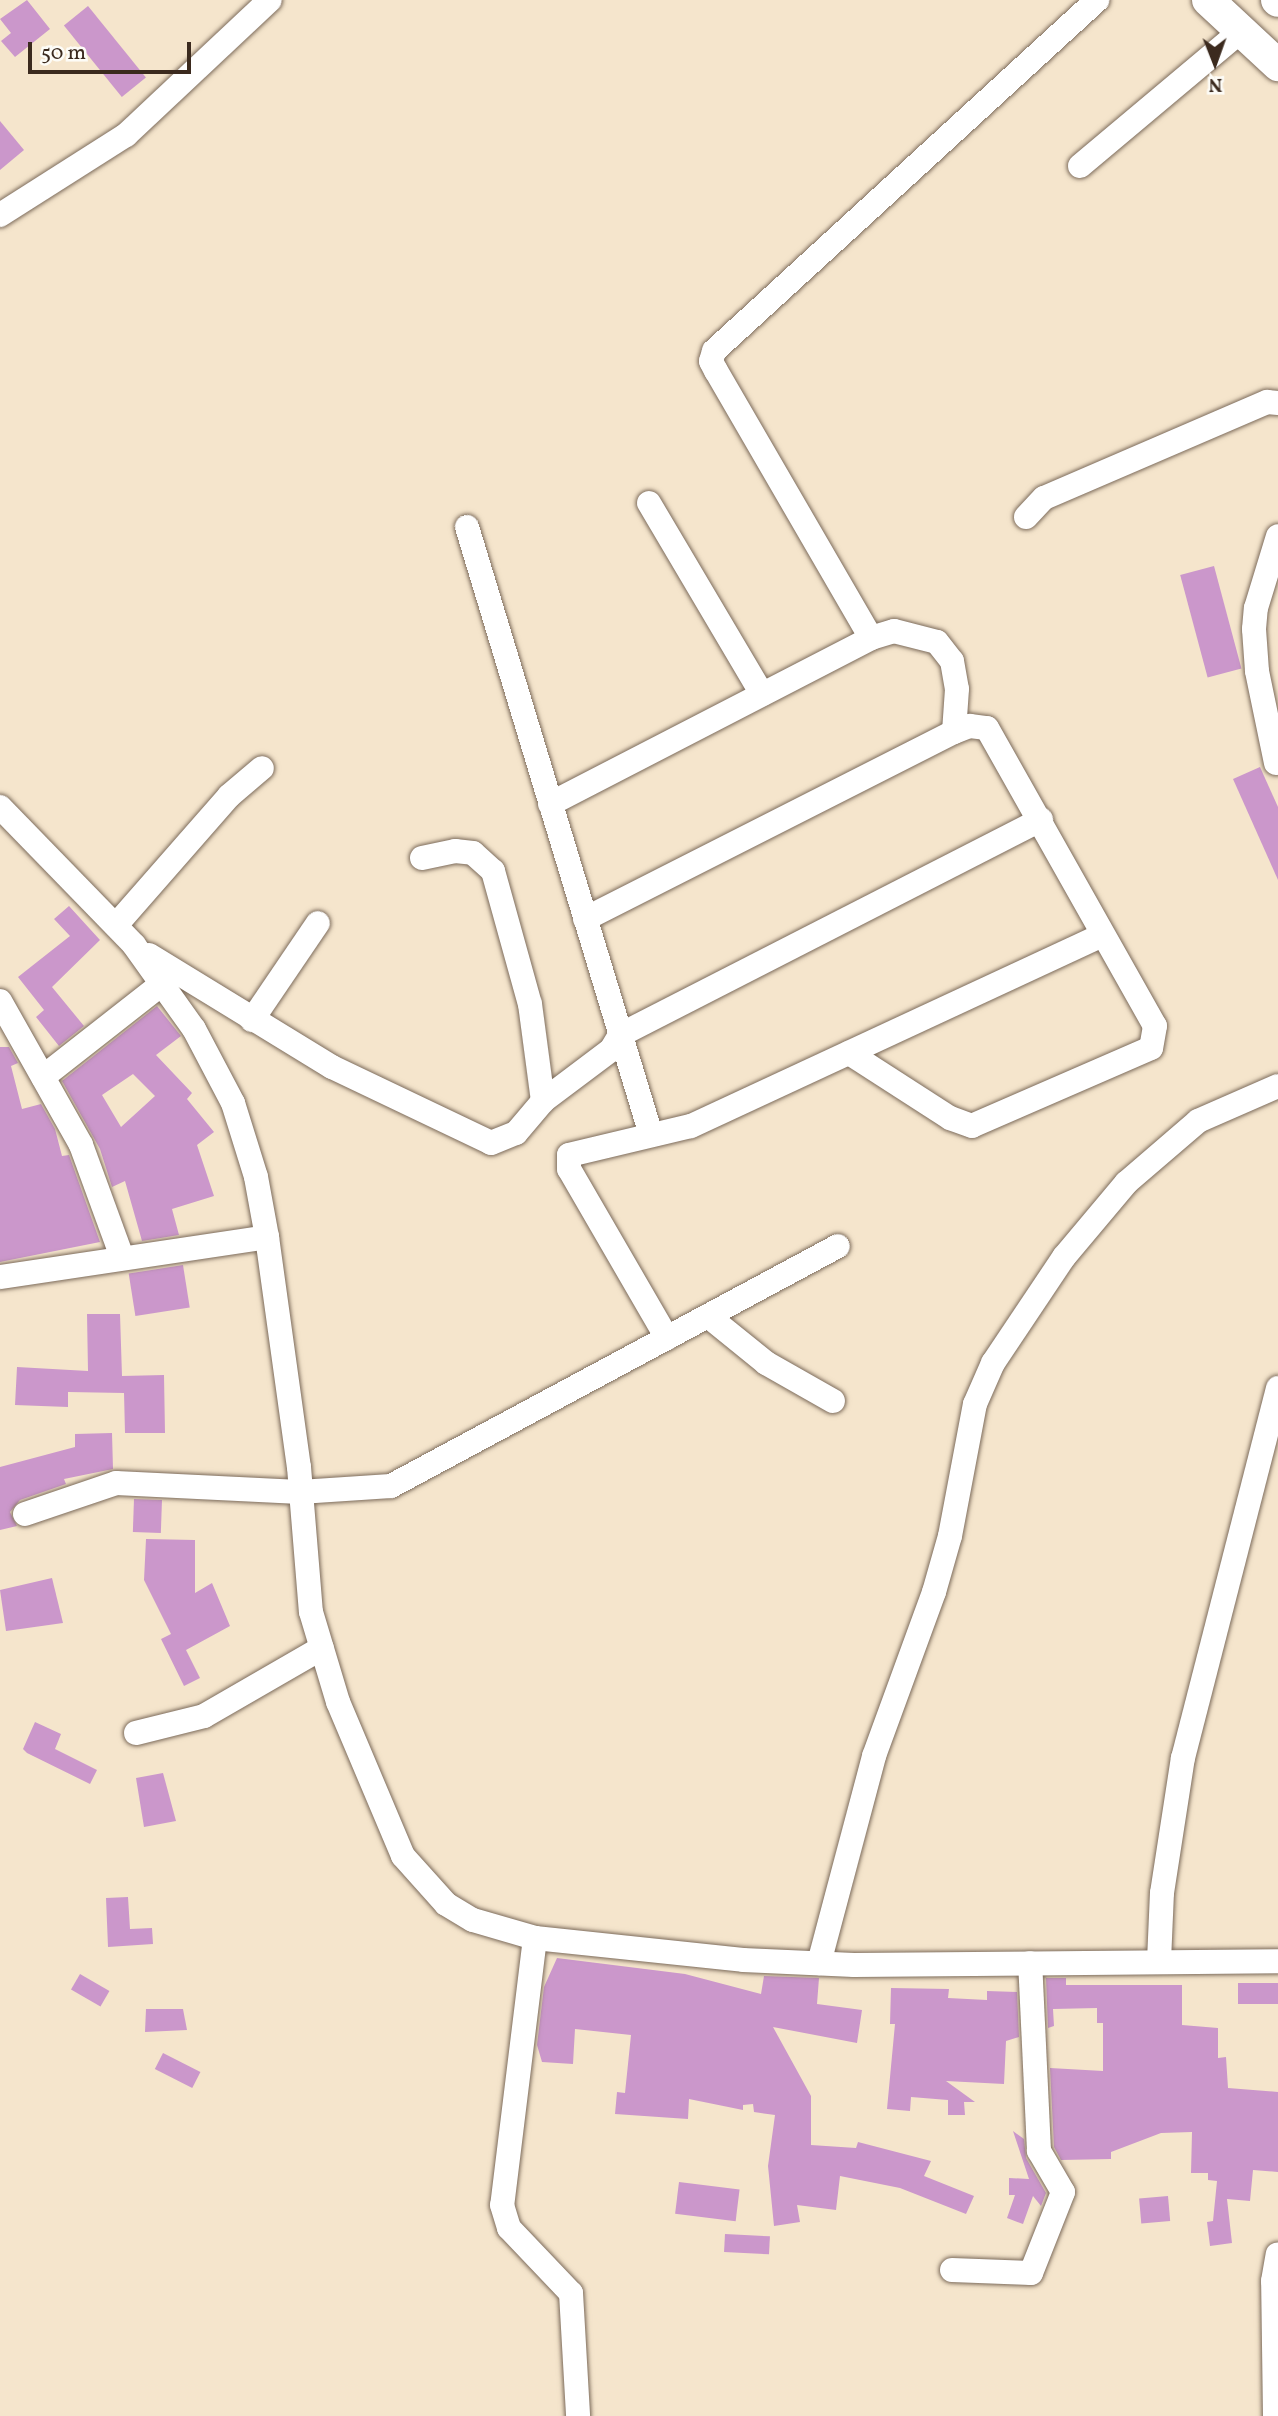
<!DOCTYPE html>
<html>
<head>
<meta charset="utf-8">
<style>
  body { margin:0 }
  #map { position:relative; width:1278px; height:2416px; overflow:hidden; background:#f5e5cc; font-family:Vollkorn,serif }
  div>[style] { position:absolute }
  .building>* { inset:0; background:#cb97cb; transform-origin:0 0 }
  .roads { filter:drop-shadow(0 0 2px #7c6b5b) drop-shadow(0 0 2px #7c6b5b) }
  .minor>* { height:24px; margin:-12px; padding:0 12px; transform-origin:12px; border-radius:12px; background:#fff }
  .major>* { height:32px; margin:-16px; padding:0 16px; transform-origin:16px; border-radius:16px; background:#fff }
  span { translate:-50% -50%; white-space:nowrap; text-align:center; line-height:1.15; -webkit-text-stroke:6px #fdfcf7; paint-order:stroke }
  .north { position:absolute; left:1180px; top:28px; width:70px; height:70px; -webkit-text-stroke:5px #fdfcf7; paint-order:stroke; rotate:179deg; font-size:19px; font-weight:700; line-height:28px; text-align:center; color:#3b2a1e }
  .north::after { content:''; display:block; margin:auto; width:24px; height:32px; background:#3b2a1e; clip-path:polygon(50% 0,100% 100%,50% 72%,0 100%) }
  .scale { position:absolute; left:28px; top:42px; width:163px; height:32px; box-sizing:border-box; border:4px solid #3b2a1e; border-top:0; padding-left:9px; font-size:21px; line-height:24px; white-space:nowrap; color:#3b2a1e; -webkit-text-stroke:5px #fdfcf7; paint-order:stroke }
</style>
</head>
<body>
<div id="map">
  <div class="building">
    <div style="clip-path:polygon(27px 0,50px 29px,15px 57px,1px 41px,11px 33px,0 19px)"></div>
    <div style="left:88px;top:6px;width:92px;height:31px;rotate:51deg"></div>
    <div style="clip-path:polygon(0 121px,24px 150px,0 170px)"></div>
    <div style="left:1214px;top:566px;width:106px;height:35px;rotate:75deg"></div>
    <div style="clip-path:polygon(1260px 767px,1278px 807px,1278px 880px,1233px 779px)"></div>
    <div style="clip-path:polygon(69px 906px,100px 940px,52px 987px,84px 1026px,59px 1046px,36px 1017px,44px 1010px,18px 977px,70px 936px,54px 919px)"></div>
    <div style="clip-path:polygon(evenodd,157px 1006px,181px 1036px,156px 1055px,192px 1093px,187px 1099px,214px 1132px,197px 1145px,214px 1196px,172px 1209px,179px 1235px,142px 1241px,125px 1181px,112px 1187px,100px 1149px,62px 1081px,157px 1006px,133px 1074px,155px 1096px,121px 1127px,102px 1095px,133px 1074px)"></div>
    <div style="clip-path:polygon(0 1047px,9px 1047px,18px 1063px,11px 1066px,22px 1109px,41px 1104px,55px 1129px,62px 1156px,69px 1155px,100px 1242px,0 1262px)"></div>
    <div style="left:183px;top:1265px;width:43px;height:55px;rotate:81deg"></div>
    <div style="clip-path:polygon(87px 1314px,120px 1314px,122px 1376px,164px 1375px,165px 1433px,125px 1433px,124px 1393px,68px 1392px,68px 1407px,15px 1405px,17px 1367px,88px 1371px)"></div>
    <div style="clip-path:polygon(112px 1433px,113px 1469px,64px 1479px,66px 1484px,20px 1500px,10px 1512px,17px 1526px,0 1530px,0 1467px,75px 1447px,75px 1434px)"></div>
    <div style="left:134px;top:1499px;width:28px;height:33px;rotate:2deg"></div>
    <div style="clip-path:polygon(146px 1539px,195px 1540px,195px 1593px,212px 1583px,230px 1626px,186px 1650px,200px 1678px,184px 1686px,161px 1639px,171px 1634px,144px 1580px)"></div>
    <div style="clip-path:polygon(52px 1578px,63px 1623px,6px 1631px,0 1590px)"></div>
    <div style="clip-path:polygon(35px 1722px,61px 1734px,55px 1749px,97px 1770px,90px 1784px,27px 1753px,23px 1749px)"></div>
    <div style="clip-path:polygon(163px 1773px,176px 1821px,144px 1827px,136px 1778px)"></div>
    <div style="clip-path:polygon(128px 1897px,130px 1929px,152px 1928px,153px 1944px,108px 1947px,106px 1898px)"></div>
    <div style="clip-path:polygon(557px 1958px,685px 1974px,761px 1994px,764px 1976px,819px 1978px,817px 2004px,862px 2010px,857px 2043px,773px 2027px,811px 2096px,811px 2145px,856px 2148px,858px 2142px,931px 2161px,924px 2176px,974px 2196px,966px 2214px,900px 2188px,840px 2176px,836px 2210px,797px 2205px,800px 2222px,774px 2226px,768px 2166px,775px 2115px,754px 2112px,753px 2104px,743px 2105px,743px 2110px,689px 2099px,688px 2119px,615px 2114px,617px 2092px,625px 2093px,631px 2035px,575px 2029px,573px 2064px,542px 2062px,537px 2045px,544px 1987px)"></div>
    <div style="left:80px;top:1974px;width:34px;height:18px;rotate:30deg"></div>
    <div style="clip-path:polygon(1046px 1978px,1066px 1978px,1066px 1985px,1182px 1985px,1182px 2025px,1218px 2028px,1218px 2058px,1226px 2057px,1228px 2088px,1278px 2092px,1278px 2172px,1253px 2170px,1250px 2201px,1227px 2199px,1232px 2243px,1210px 2246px,1207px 2222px,1213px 2221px,1217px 2181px,1208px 2180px,1208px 2173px,1191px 2173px,1192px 2132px,1161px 2133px,1111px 2152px,1111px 2159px,1061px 2160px,1054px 2147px,1050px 2068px,1103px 2071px,1103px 2023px,1097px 2023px,1097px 2008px,1053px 2009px,1054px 2026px,1048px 2028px)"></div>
    <div style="left:1278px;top:1983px;width:21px;height:40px;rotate:90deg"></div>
    <div style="clip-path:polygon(891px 1988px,949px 1989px,948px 1998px,987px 2000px,987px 1991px,1017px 1992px,1019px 2037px,1006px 2041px,1004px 2084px,946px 2081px,975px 2102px,964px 2102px,965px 2115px,948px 2115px,948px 2100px,911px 2097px,910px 2111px,887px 2109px,895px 2024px,890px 2024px)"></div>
    <div style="clip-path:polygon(146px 2009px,183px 2009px,187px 2030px,145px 2032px)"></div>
    <div style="left:163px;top:2053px;width:42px;height:18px;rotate:27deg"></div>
    <div style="clip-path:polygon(1013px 2131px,1024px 2139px,1026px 2158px,1046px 2193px,1041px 2206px,1033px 2196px,1023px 2224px,1007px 2218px,1015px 2195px,1009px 2195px,1009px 2178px,1029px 2179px)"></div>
    <div style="left:679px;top:2182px;width:61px;height:32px;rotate:7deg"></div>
    <div style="left:1168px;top:2196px;width:25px;height:29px;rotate:85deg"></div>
    <div style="left:725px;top:2234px;width:45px;height:18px;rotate:3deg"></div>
  </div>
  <div class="roads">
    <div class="minor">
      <div style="left:1080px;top:166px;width:210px;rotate:-40deg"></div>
      <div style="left:0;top:215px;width:149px;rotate:-32.4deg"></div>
      <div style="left:126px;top:135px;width:197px;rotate:-43.2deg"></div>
      <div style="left:649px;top:503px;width:222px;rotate:59.4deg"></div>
      <div style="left:1026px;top:517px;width:26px;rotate:-47deg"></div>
      <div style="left:1044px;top:498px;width:243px;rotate:-23.3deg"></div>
      <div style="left:1267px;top:402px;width:11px;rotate:5deg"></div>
      <div style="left:467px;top:527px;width:635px;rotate:73.16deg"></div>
      <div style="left:871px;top:638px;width:309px;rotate:-120.1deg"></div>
      <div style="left:716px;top:371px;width:11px;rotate:-117deg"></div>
      <div style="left:711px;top:361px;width:10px;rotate:-73deg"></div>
      <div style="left:714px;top:351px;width:520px;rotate:-42.5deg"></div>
      <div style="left:1276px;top:763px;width:94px;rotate:-101.7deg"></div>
      <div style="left:1257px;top:671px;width:42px;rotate:-94.1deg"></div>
      <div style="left:1254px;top:629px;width:21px;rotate:-85deg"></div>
      <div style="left:1256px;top:608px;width:75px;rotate:-73deg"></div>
      <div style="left:550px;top:804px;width:361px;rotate:-27.3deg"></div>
      <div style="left:871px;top:638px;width:24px;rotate:-17deg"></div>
      <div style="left:894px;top:631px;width:44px;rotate:14.3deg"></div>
      <div style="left:937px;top:642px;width:24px;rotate:52deg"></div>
      <div style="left:952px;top:661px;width:28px;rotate:80deg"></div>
      <div style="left:957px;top:689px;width:43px;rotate:94deg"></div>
      <div style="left:0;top:807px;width:192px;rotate:45.8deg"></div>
      <div style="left:134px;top:945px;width:103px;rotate:54.5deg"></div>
      <div style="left:194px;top:1029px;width:84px;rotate:62.2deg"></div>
      <div style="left:233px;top:1103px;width:77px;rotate:72.7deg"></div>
      <div style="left:256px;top:1177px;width:61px;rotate:79.6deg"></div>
      <div style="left:267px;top:1237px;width:232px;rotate:82.1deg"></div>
      <div style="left:299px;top:1467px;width:145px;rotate:85.3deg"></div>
      <div style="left:311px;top:1612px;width:94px;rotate:73.3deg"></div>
      <div style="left:338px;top:1702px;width:167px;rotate:67.1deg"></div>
      <div style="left:403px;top:1856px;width:64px;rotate:48.1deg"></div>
      <div style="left:446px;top:1904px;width:31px;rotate:31deg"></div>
      <div style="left:473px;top:1920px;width:65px;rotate:16.2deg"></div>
      <div style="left:535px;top:1938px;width:209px;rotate:6deg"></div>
      <div style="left:743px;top:1960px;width:111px;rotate:2.6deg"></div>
      <div style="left:854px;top:1965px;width:424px;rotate:-0.5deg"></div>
      <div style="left:422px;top:858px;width:34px;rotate:-12deg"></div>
      <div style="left:455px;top:851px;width:18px;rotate:6deg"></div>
      <div style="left:473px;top:853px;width:27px;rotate:42deg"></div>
      <div style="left:493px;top:871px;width:138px;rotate:74.5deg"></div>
      <div style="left:530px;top:1004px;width:98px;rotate:82.4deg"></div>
      <div style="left:585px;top:919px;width:414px;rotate:-26.9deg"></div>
      <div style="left:954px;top:732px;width:17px;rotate:-21deg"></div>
      <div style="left:970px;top:726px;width:17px;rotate:7deg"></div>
      <div style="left:987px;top:728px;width:342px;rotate:60.6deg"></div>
      <div style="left:1155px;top:1026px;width:22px;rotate:100deg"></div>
      <div style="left:1151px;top:1048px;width:195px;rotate:156.5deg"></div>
      <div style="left:972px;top:1126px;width:23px;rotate:-160deg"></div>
      <div style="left:950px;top:1118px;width:120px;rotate:-147.2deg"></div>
      <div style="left:117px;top:924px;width:170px;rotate:-48.8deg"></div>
      <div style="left:229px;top:796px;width:43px;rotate:-40.3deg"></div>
      <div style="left:149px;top:955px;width:215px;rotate:31.5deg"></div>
      <div style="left:332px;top:1067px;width:176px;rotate:25.5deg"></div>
      <div style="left:491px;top:1143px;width:27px;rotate:-22deg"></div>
      <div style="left:516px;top:1133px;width:42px;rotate:-49.8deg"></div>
      <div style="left:543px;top:1101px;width:85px;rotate:-36.9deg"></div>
      <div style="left:611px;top:1050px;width:17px;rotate:-59deg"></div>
      <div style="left:620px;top:1035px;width:473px;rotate:-27.1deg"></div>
      <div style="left:0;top:1001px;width:165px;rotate:60.6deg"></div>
      <div style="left:81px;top:1145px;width:119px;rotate:69.9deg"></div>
      <div style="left:252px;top:1020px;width:117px;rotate:-55.8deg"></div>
      <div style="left:43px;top:1077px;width:152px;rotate:-38.1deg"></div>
      <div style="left:0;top:1277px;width:270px;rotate:-8.5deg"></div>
      <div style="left:708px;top:1316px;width:75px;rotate:39deg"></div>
      <div style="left:766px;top:1363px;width:77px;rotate:29.6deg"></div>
      <div style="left:667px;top:1338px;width:195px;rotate:-120.1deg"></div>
      <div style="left:569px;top:1169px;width:14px;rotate:-90deg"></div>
      <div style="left:569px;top:1155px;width:125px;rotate:-13.4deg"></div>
      <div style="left:691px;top:1126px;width:452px;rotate:-24.9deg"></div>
      <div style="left:25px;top:1514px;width:96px;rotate:-18.8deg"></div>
      <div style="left:116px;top:1483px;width:184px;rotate:2.8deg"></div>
      <div style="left:300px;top:1492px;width:91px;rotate:-3.8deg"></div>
      <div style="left:391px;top:1486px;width:507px;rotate:-28.23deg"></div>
      <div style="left:136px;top:1733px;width:70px;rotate:-14deg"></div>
      <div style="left:204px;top:1716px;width:136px;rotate:-30deg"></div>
      <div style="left:535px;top:1938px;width:269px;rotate:97deg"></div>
      <div style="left:502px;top:2205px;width:24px;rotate:73deg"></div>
      <div style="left:509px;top:2228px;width:90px;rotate:46.4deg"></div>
      <div style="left:571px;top:2293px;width:123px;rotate:86.7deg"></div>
      <div style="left:1159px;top:1961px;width:68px;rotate:-87.5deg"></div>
      <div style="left:1162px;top:1893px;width:137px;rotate:-81.2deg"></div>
      <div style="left:1183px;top:1758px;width:382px;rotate:-75.6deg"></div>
      <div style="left:819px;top:1963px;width:214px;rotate:-75.1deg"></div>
      <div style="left:874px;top:1756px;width:175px;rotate:-69.9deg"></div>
      <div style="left:934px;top:1592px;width:58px;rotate:-74.1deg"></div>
      <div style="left:950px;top:1536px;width:134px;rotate:-79.3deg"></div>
      <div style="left:975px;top:1404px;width:45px;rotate:-66.3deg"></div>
      <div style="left:993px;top:1363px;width:128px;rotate:-56.2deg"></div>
      <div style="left:1064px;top:1257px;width:97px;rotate:-50deg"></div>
      <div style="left:1126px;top:1183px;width:95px;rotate:-40.7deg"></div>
      <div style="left:1198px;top:1121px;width:87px;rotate:-23.6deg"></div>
      <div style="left:952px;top:2270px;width:79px;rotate:2.2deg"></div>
      <div style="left:1031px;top:2273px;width:87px;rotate:-68.4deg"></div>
      <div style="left:1063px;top:2192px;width:48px;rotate:-120.3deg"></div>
      <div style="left:1039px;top:2151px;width:188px;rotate:-92.7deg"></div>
      <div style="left:1275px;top:2416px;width:135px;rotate:-90.8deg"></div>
      <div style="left:1273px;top:2281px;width:27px;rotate:-80deg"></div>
    </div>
    <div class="major">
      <div style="left:1208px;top:0;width:96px;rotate:42.9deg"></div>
      <div style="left:1277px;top:0;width:1px;rotate:45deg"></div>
    </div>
  </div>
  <div class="north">N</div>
  <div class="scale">50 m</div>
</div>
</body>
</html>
